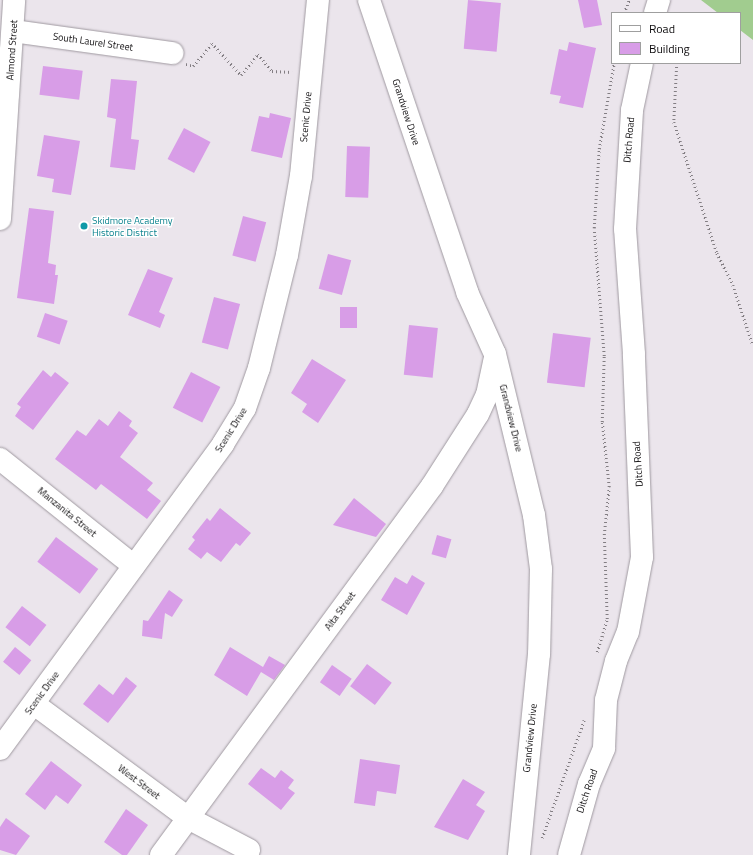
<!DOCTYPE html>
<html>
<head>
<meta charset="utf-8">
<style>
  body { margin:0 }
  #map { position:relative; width:753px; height:855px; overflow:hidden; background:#ebe5ec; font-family:"Titillium Web",sans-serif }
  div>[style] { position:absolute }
  .green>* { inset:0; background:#a1cc8f }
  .building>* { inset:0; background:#d89de7; transform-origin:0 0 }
  .path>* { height:2.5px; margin-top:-1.25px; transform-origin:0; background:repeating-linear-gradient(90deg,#837e83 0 1px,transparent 0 4px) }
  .roads { filter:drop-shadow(0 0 1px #9f99a0) drop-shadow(0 0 1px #9f99a0) }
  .minor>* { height:22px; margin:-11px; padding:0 11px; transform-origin:11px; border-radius:11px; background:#fff }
  .dots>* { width:11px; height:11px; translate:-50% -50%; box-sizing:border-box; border:2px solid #fff; border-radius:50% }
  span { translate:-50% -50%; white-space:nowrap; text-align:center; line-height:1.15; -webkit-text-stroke:3px #fff; paint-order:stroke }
  .street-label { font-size:10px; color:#100e10 }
  .culture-label { font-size:10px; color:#0d838f }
  .left { translate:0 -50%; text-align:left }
  .legend { position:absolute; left:611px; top:12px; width:130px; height:52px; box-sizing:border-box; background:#fff; border:1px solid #9f9f9f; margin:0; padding:5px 7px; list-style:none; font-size:12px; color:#100e10 }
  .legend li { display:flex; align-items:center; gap:8px; height:20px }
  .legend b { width:20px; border:1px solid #9f9f9f }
</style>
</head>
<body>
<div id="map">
  <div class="green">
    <div style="clip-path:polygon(701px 0,753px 0,753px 40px,740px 30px,740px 13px,718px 13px)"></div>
  </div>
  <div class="building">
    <div style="left:468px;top:0;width:33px;height:49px;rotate:5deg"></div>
    <div style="clip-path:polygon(578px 0,597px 0,602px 25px,584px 28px)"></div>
    <div style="clip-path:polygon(569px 42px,596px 48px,583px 108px,559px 103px,561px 96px,550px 94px,559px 49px,567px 51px)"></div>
    <div style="left:43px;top:66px;width:40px;height:29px;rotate:7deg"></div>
    <div style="clip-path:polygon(111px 79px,137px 81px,131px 139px,139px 140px,135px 170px,110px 167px,116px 119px,107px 117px)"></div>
    <div style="clip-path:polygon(270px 113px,291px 118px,282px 158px,251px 151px,259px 116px,269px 118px)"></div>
    <div style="left:184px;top:128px;width:30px;height:35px;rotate:28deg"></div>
    <div style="clip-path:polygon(44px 135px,80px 141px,71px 195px,52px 192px,54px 179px,37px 176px)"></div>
    <div style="left:347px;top:146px;width:23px;height:51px;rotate:2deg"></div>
    <div style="clip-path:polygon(29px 208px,54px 211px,48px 263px,56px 265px,55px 275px,58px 275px,54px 304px,17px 298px)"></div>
    <div style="left:243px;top:216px;width:24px;height:41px;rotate:15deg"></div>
    <div style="left:328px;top:254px;width:24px;height:36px;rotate:15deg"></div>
    <div style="clip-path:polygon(148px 269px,173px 278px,159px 312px,165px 315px,160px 328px,128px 315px)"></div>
    <div style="left:214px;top:297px;width:27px;height:47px;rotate:15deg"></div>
    <div style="left:340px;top:307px;width:17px;height:21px"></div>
    <div style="left:45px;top:313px;width:24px;height:25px;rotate:19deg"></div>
    <div style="left:409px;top:325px;width:29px;height:50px;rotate:6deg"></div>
    <div style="left:553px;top:333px;width:38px;height:50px;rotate:7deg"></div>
    <div style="clip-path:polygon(312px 359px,346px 380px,318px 423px,302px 412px,307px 404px,291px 393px)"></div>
    <div style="clip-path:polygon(43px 370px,51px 377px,55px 372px,69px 383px,33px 430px,15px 416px,21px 407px,17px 404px)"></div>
    <div style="left:191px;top:372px;width:33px;height:40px;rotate:27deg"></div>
    <div style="clip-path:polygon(119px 411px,132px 421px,129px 426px,138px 433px,120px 457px,153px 483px,147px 490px,161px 501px,147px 519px,101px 484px,96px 490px,55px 459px,77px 430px,86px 436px,99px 419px,108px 426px)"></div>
    <div style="clip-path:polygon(354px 498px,386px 524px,376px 537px,333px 525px)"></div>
    <div style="clip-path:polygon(220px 508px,251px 533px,240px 546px,236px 543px,221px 562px,207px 552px,201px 559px,188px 549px,195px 540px,192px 537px,207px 518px,210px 521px)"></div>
    <div style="left:437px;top:535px;width:15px;height:20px;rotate:16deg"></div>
    <div style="left:56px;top:537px;width:53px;height:31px;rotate:37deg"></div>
    <div style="clip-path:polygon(412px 575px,425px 583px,407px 615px,381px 600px,395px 577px,407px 584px)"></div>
    <div style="clip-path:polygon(169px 590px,183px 600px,172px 617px,165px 613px,162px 639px,142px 636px,143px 620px,148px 621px)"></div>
    <div style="left:22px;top:606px;width:31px;height:27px;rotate:38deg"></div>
    <div style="left:15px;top:647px;width:21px;height:19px;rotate:39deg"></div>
    <div style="clip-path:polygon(230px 647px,263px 667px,269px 656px,285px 665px,274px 680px,261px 672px,247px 696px,214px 675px)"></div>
    <div style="left:367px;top:664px;width:31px;height:28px;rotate:37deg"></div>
    <div style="left:332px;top:665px;width:24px;height:21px;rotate:35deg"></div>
    <div style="clip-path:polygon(126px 677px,137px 686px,108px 723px,83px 704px,99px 684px,113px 695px)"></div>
    <div style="clip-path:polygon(360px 759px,400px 765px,396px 794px,377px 791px,375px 806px,354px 803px)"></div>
    <div style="clip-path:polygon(51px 761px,82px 785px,68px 804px,56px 795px,45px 810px,25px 794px)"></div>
    <div style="clip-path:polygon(261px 768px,275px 778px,281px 770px,294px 780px,288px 788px,295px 793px,281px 810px,248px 784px)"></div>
    <div style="clip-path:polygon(463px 779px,485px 792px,476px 805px,485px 811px,468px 840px,434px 827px)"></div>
    <div style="clip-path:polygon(126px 809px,148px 825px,127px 855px,122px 855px,104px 842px)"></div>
    <div style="clip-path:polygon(6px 818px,30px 836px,16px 855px,0 850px,0 827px)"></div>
  </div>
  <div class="path">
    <div style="left:624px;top:13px;width:14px;rotate:-69deg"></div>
    <div style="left:677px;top:63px;width:59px;rotate:92.9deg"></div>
    <div style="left:674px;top:122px;width:138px;rotate:71.8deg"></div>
    <div style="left:717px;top:253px;width:36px;rotate:63deg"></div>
    <div style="left:733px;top:285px;width:63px;rotate:71.6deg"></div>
    <div style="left:186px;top:64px;width:7px;rotate:16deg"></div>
    <div style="left:193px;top:66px;width:30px;rotate:-50deg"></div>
    <div style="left:212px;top:43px;width:43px;rotate:47.8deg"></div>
    <div style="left:241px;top:75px;width:27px;rotate:-51deg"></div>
    <div style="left:258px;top:54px;width:22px;rotate:51deg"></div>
    <div style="left:272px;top:71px;width:20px;rotate:3deg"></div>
    <div style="left:597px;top:652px;width:34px;rotate:-73deg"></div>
    <div style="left:607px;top:619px;width:84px;rotate:-92deg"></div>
    <div style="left:604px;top:535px;width:48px;rotate:-84.1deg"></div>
    <div style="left:609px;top:487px;width:65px;rotate:-96.1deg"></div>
    <div style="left:602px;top:422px;width:66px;rotate:-88.3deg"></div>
    <div style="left:604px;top:356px;width:128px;rotate:-94.5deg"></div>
    <div style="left:594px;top:228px;width:79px;rotate:-86.4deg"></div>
    <div style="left:599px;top:149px;width:87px;rotate:-80.1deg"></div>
    <div style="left:542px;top:838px;width:125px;rotate:-70.4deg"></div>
  </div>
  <div class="roads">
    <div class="minor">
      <div style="left:369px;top:0;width:308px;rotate:71.4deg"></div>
      <div style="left:467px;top:292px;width:68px;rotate:65.7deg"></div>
      <div style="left:495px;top:354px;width:166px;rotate:76.4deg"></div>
      <div style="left:534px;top:515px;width:54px;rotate:82.6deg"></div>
      <div style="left:541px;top:569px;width:85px;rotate:91.3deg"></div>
      <div style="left:539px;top:654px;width:202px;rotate:95.7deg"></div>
      <div style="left:655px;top:13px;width:14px;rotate:-73deg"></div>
      <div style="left:13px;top:31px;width:161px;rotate:7.9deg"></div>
      <div style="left:0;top:219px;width:219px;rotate:-86.3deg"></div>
      <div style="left:0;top:459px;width:171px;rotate:38.6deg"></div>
      <div style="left:34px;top:704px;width:192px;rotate:36.5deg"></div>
      <div style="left:188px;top:818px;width:69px;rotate:27.7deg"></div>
      <div style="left:0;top:749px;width:378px;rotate:-53.8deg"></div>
      <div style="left:223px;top:444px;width:42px;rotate:-58.6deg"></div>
      <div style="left:245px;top:408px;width:42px;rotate:-70.7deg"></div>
      <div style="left:259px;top:368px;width:116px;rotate:-76.1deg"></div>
      <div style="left:287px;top:255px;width:80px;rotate:-80deg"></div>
      <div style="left:301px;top:176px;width:177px;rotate:-84.5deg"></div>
      <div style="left:161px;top:855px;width:458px;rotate:-53.7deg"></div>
      <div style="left:432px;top:486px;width:85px;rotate:-57.4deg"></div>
      <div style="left:478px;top:414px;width:21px;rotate:-65deg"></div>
      <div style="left:487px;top:395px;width:35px;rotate:-78deg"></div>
      <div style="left:569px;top:855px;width:74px;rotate:-74.3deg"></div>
      <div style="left:589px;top:784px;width:39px;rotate:-67deg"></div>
      <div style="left:604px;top:748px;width:48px;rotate:-87.6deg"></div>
      <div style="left:606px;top:700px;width:40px;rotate:-75.6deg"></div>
      <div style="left:616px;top:661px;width:31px;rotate:-68deg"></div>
      <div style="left:628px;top:632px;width:76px;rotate:-79.4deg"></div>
      <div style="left:642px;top:557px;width:203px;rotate:-92.3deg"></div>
      <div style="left:634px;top:354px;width:125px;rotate:-94.1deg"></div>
      <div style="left:625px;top:229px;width:119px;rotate:-86.6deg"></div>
      <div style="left:632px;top:110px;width:48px;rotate:-78deg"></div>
    </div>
  </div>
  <div class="dots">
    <div style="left:84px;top:226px;background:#0f9aa8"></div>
  </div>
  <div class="street-label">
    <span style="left:93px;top:42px;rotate:8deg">South Laurel Street</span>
    <span style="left:12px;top:50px;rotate:-86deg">Almond Street</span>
    <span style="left:406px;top:112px;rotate:72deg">Grandview Drive</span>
    <span style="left:306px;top:117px;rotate:-85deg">Scenic Drive</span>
    <span style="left:629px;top:140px;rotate:-85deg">Ditch Road</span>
    <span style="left:511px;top:418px;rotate:76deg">Grandview Drive</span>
    <span style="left:231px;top:430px;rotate:-58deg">Scenic Drive</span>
    <span style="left:638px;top:464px;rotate:-94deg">Ditch Road</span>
    <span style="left:67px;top:512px;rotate:39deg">Manzanita Street</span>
    <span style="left:340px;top:611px;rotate:-54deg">Alta Street</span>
    <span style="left:42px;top:693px;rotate:-54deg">Scenic Drive</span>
    <span style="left:530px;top:738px;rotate:-84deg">Grandview Drive</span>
    <span style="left:139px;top:782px;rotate:37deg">West Street</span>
    <span style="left:587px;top:791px;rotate:-71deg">Ditch Road</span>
  </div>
  <div class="culture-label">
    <span class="left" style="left:92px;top:226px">Skidmore Academy<br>Historic District</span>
  </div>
  <ul class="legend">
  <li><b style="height:5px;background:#fff"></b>Road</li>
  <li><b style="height:11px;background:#d89de7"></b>Building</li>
  </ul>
</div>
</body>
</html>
